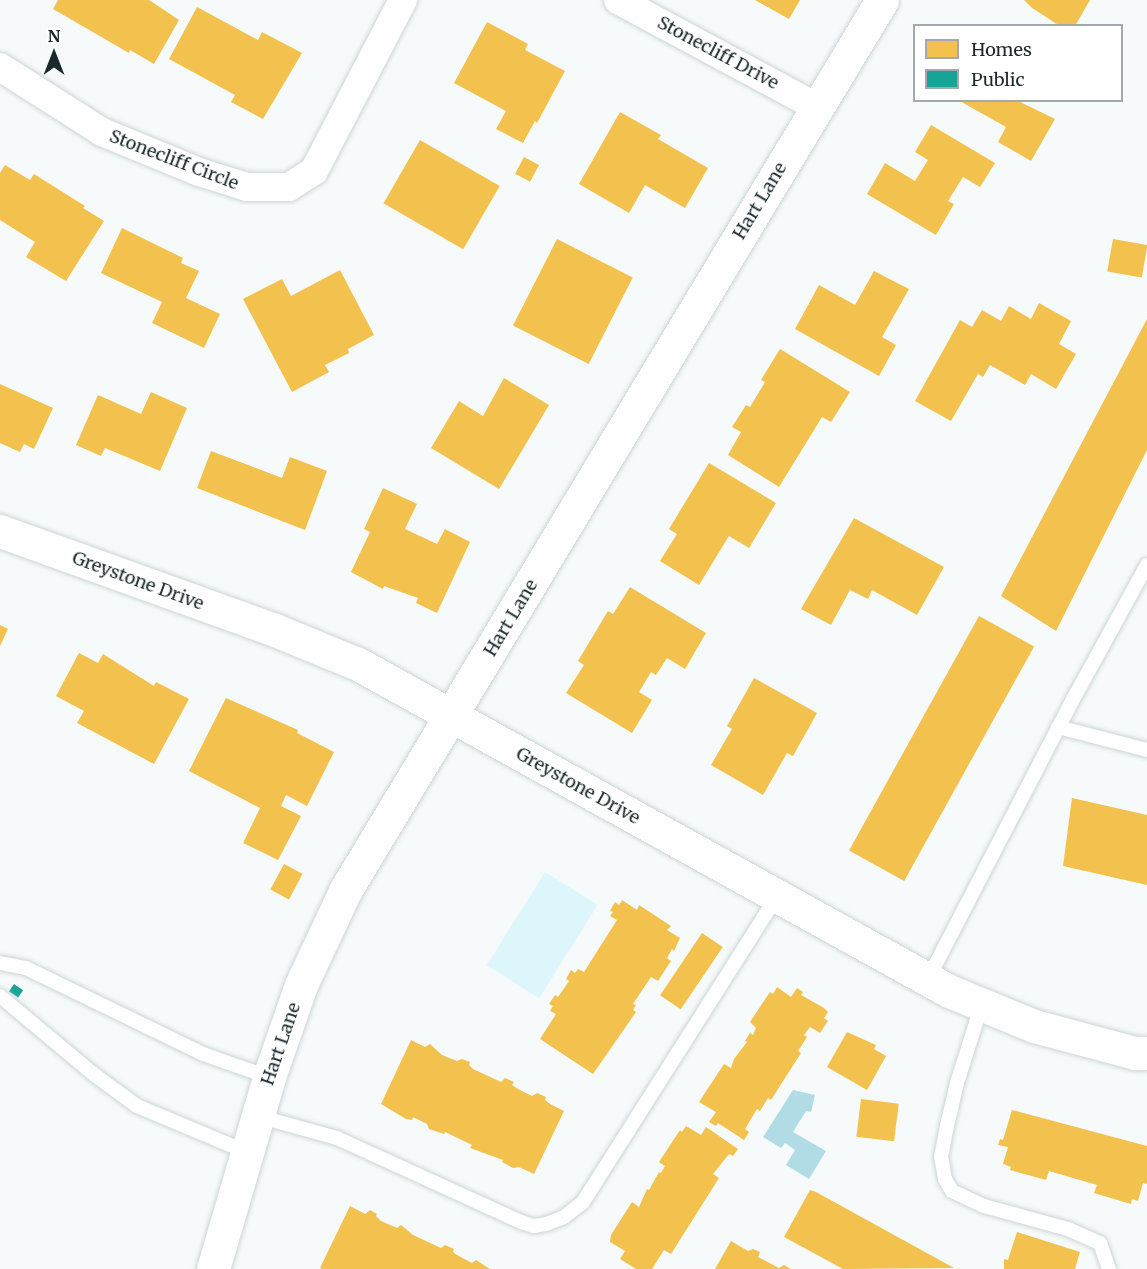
<!DOCTYPE html>
<html>
<head>
<meta charset="utf-8">
<style>
  body { margin:0 }
  #map { position:relative; width:1147px; height:1269px; overflow:hidden; background:#f6fafa; font-family:Merriweather,serif }
  div>[style] { position:absolute }
  .green>* { inset:0; background:#ddf6fc; transform-origin:0 0 }
  .water>* { inset:0; background:#b1dce6 }
  .homes>* { inset:0; background:#f2c14e; transform-origin:0 0 }
  .public>* { inset:0; background:#17a398; transform-origin:0 0 }
  .roads { filter:drop-shadow(0 0 2px #cdd5d7) drop-shadow(0 0 2px #cdd5d7) }
  .service>* { height:14px; margin:-7px; padding:0 7px; transform-origin:7px; border-radius:7px; background:#fefefe }
  .minor>* { height:28px; margin:-14px; padding:0 14px; transform-origin:14px; border-radius:14px; background:#fefefe }
  .tertiary>* { height:33px; margin:-16.5px; padding:0 16.5px; transform-origin:16.5px; border-radius:16.5px; background:#fefefe }
  span { translate:-50% -50%; white-space:nowrap; text-align:center; line-height:1.15; -webkit-text-stroke:6px #fff; paint-order:stroke }
  .street-label { font-size:18px; color:#1c292c }
  .legend { position:absolute; left:913px; top:24px; width:210px; height:78px; box-sizing:border-box; background:#fff; border:2px solid #a4a9ab; margin:0; padding:8px 10px; list-style:none; font-size:18px; color:#1c292c }
  .legend li { display:flex; align-items:center; gap:12px; height:30px }
  .legend b { width:30px; border:2px solid #a4a9ab }
  .north { position:absolute; left:24px; top:24px; width:60px; height:60px; -webkit-text-stroke:4px #fff; paint-order:stroke; rotate:0deg; font-size:16px; font-weight:700; line-height:24px; text-align:center; color:#1c292c }
  .north::after { content:''; display:block; margin:auto; width:21px; height:27px; background:#1c292c; clip-path:polygon(50% 0,100% 100%,50% 72%,0 100%) }
</style>
</head>
<body>
<div id="map">
  <div class="green">
    <div style="left:545px;top:872px;width:62px;height:110px;rotate:32deg"></div>
  </div>
  <div class="water">
    <div style="clip-path:polygon(793px 1090px,815px 1095px,811px 1112px,806px 1111px,793px 1132px,826px 1151px,809px 1179px,786px 1165px,795px 1150px,785px 1143px,781px 1148px,763px 1137px)"></div>
  </div>
  <div class="homes">
    <div style="clip-path:polygon(58px 0,149px 0,179px 20px,154px 64px,130px 50px,129px 53px,53px 9px)"></div>
    <div style="clip-path:polygon(755px 0,800px 0,789px 19px)"></div>
    <div style="clip-path:polygon(1024px 0,1090px 0,1075px 26px,1060px 26px,1032px 8px)"></div>
    <div style="clip-path:polygon(197px 7px,258px 40px,262px 32px,302px 53px,263px 119px,231px 102px,235px 95px,169px 59px)"></div>
    <div style="clip-path:polygon(487px 22px,528px 44px,525px 50px,565px 71px,537px 123px,535px 121px,523px 143px,496px 129px,506px 111px,454px 83px)"></div>
    <div style="clip-path:polygon(958px 100px,1016px 100px,1055px 119px,1031px 161px,998px 142px,1006px 127px)"></div>
    <div style="clip-path:polygon(620px 112px,661px 135px,658px 139px,708px 168px,685px 208px,645px 185px,629px 213px,579px 184px)"></div>
    <div style="clip-path:polygon(931px 125px,995px 163px,980px 187px,963px 177px,948px 201px,954px 204px,936px 235px,867px 194px,885px 163px,915px 181px,928px 160px,915px 152px)"></div>
    <div style="left:420px;top:140px;width:92px;height:73px;rotate:30deg"></div>
    <div style="left:524px;top:157px;width:17px;height:19px;rotate:28deg"></div>
    <div style="clip-path:polygon(5px 165px,30px 180px,34px 174px,85px 206px,83px 208px,104px 221px,66px 281px,26px 257px,35px 242px,0 220px,0 173px)"></div>
    <div style="clip-path:polygon(122px 228px,183px 258px,181px 263px,199px 271px,186px 298px,220px 314px,204px 348px,152px 323px,162px 302px,101px 273px)"></div>
    <div style="left:557px;top:239px;width:85px;height:97px;rotate:27deg"></div>
    <div style="left:1113px;top:239px;width:35px;height:33px;rotate:10deg"></div>
    <div style="clip-path:polygon(340px 270px,374px 335px,348px 349px,349px 353px,325px 365px,329px 372px,292px 392px,243px 299px,282px 279px,291px 296px)"></div>
    <div style="clip-path:polygon(874px 271px,909px 289px,882px 337px,896px 345px,879px 376px,795px 329px,819px 285px,855px 305px)"></div>
    <div style="clip-path:polygon(1039px 303px,1071px 321px,1059px 344px,1076px 354px,1056px 389px,1031px 374px,1025px 385px,990px 365px,983px 377px,978px 374px,951px 421px,915px 401px,960px 320px,972px 327px,982px 310px,1001px 321px,1009px 306px,1031px 319px)"></div>
    <div style="clip-path:polygon(1147px 319px,1147px 450px,1056px 631px,1001px 596px)"></div>
    <div style="clip-path:polygon(780px 349px,850px 392px,831px 422px,822px 417px,779px 487px,728px 455px,741px 432px,732px 427px,746px 405px,750px 407px,765px 382px,761px 380px)"></div>
    <div style="clip-path:polygon(504px 378px,549px 405px,499px 489px,431px 448px,459px 401px,483px 416px)"></div>
    <div style="clip-path:polygon(0 384px,53px 408px,34px 449px,24px 444px,20px 452px,0 443px)"></div>
    <div style="clip-path:polygon(151px 392px,187px 408px,160px 471px,105px 448px,101px 456px,76px 445px,98px 395px,141px 414px)"></div>
    <div style="clip-path:polygon(211px 451px,282px 478px,290px 457px,327px 471px,305px 530px,197px 488px)"></div>
    <div style="clip-path:polygon(709px 463px,776px 503px,749px 548px,729px 536px,699px 585px,660px 561px,677px 534px,669px 529px)"></div>
    <div style="clip-path:polygon(383px 488px,417px 504px,405px 529px,437px 544px,445px 529px,470px 542px,437px 613px,416px 603px,418px 598px,384px 586px,383px 589px,351px 572px,370px 532px,364px 529px)"></div>
    <div style="clip-path:polygon(854px 518px,944px 567px,917px 615px,872px 590px,868px 599px,850px 590px,831px 625px,801px 609px)"></div>
    <div style="clip-path:polygon(630px 587px,706px 633px,685px 669px,667px 658px,656px 675px,651px 672px,639px 692px,652px 700px,632px 733px,566px 693px,584px 665px,578px 661px,608px 611px,613px 614px)"></div>
    <div style="left:979px;top:616px;width:63px;height:268px;rotate:29deg"></div>
    <div style="clip-path:polygon(0 625px,8px 629px,0 646px)"></div>
    <div style="clip-path:polygon(79px 653px,98px 663px,103px 654px,154px 686px,156px 682px,189px 699px,154px 764px,77px 723px,84px 711px,56px 696px)"></div>
    <div style="clip-path:polygon(754px 678px,817px 713px,793px 756px,787px 753px,763px 795px,711px 765px,732px 729px,727px 726px)"></div>
    <div style="clip-path:polygon(226px 698px,298px 730px,297px 733px,334px 752px,307px 806px,286px 795px,281px 806px,301px 816px,278px 860px,243px 843px,260px 808px,189px 771px)"></div>
    <div style="clip-path:polygon(1072px 798px,1147px 815px,1147px 885px,1063px 866px)"></div>
    <div style="left:284px;top:864px;width:21px;height:29px;rotate:28deg"></div>
    <div style="clip-path:polygon(622px 900px,637px 910px,639px 905px,671px 926px,667px 930px,680px 938px,674px 951px,672px 949px,667px 958px,671px 961px,658px 981px,651px 977px,633px 1004px,636px 1005px,633px 1010px,636px 1012px,593px 1074px,540px 1039px,556px 1014px,550px 1011px,553px 1006px,549px 1004px,555px 995px,558px 997px,569px 981px,566px 979px,571px 970px,575px 973px,578px 969px,584px 972px,617px 920px,610px 916px,613px 912px,610px 911px,615px 902px,619px 905px)"></div>
    <div style="left:702px;top:933px;width:25px;height:75px;rotate:34deg"></div>
    <div style="clip-path:polygon(777px 987px,791px 997px,797px 988px,803px 992px,801px 995px,824px 1008px,828px 1012px,824px 1018px,828px 1021px,820px 1033px,810px 1027px,804px 1035px,807px 1037px,798px 1051px,801px 1053px,771px 1100px,768px 1098px,760px 1111px,757px 1109px,745px 1129px,749px 1132px,744px 1140px,718px 1123px,716px 1126px,709px 1122px,716px 1112px,699px 1102px,724px 1064px,731px 1068px,734px 1059px,747px 1042px,745px 1041px,750px 1033px,753px 1035px,756px 1028px,750px 1022px,770px 992px,773px 994px)"></div>
    <div style="clip-path:polygon(847px 1032px,876px 1045px,874px 1049px,886px 1056px,867px 1090px,827px 1067px)"></div>
    <div style="clip-path:polygon(411px 1040px,425px 1047px,430px 1044px,442px 1055px,457px 1061px,462px 1059px,470px 1062px,469px 1065px,473px 1069px,501px 1082px,505px 1078px,514px 1082px,512px 1085px,518px 1089px,532px 1096px,537px 1093px,546px 1097px,545px 1100px,550px 1104px,564px 1111px,534px 1174px,519px 1167px,513px 1168px,502px 1162px,503px 1160px,470px 1148px,472px 1145px,445px 1132px,444px 1134px,429px 1129px,427px 1124px,413px 1117px,412px 1120px,406px 1119px,381px 1104px)"></div>
    <div style="left:861px;top:1099px;width:38px;height:38px;rotate:7deg"></div>
    <div style="clip-path:polygon(1012px 1110px,1147px 1146px,1147px 1184px,1143px 1183px,1138px 1201px,1132px 1199px,1131px 1204px,1094px 1193px,1097px 1185px,1049px 1171px,1046px 1180px,1010px 1170px,1011px 1167px,1003px 1164px,1008px 1147px,998px 1145px,1000px 1139px,1003px 1140px)"></div>
    <div style="clip-path:polygon(686px 1126px,701px 1135px,706px 1127px,738px 1149px,733px 1156px,729px 1154px,713px 1174px,719px 1178px,671px 1254px,664px 1250px,652px 1269px,636px 1269px,620px 1259px,625px 1251px,610px 1242px,611px 1235px,632px 1202px,639px 1207px,647px 1189px,649px 1190px,659px 1172px,661px 1173px,665px 1166px,659px 1162px,680px 1130px,682px 1132px)"></div>
    <div style="clip-path:polygon(810px 1190px,816px 1192px,954px 1268px,843px 1269px,784px 1237px)"></div>
    <div style="clip-path:polygon(350px 1206px,365px 1214px,370px 1210px,377px 1214px,376px 1216px,381px 1221px,397px 1228px,401px 1225px,413px 1235px,441px 1248px,445px 1245px,454px 1249px,453px 1252px,457px 1255px,472px 1263px,476px 1260px,490px 1269px,322px 1269px,320px 1268px)"></div>
    <div style="clip-path:polygon(1017px 1232px,1080px 1252px,1075px 1269px,1004px 1269px,1004px 1259px,1008px 1260px)"></div>
    <div style="clip-path:polygon(731px 1241px,748px 1251px,753px 1249px,760px 1252px,758px 1257px,779px 1268px,784px 1265px,791px 1269px,715px 1269px)"></div>
  </div>
  <div class="public">
    <div style="left:14px;top:984px;width:11px;height:9px;rotate:34deg"></div>
  </div>
  <div class="roads">
    <div class="service">
      <div style="left:1058px;top:727px;width:92px;rotate:14.5deg"></div>
      <div style="left:0;top:963px;width:26px;rotate:11deg"></div>
      <div style="left:26px;top:968px;width:197px;rotate:25.9deg"></div>
      <div style="left:203px;top:1054px;width:70px;rotate:19.2deg"></div>
      <div style="left:928px;top:979px;width:321px;rotate:-62.6deg"></div>
      <div style="left:1076px;top:694px;width:147px;rotate:-61.2deg"></div>
      <div style="left:0;top:996px;width:120px;rotate:39.9deg"></div>
      <div style="left:92px;top:1073px;width:56px;rotate:36.3deg"></div>
      <div style="left:137px;top:1106px;width:119px;rotate:22.7deg"></div>
      <div style="left:982px;top:1004px;width:83px;rotate:107.6deg"></div>
      <div style="left:957px;top:1083px;width:44px;rotate:103.1deg"></div>
      <div style="left:947px;top:1126px;width:31px;rotate:101deg"></div>
      <div style="left:941px;top:1156px;width:23px;rotate:80deg"></div>
      <div style="left:945px;top:1179px;width:14px;rotate:60deg"></div>
      <div style="left:952px;top:1191px;width:35px;rotate:25deg"></div>
      <div style="left:984px;top:1206px;width:87px;rotate:15.3deg"></div>
      <div style="left:1068px;top:1229px;width:35px;rotate:24deg"></div>
      <div style="left:1100px;top:1243px;width:28px;rotate:71deg"></div>
      <div style="left:257px;top:1116px;width:83px;rotate:15.4deg"></div>
      <div style="left:337px;top:1138px;width:202px;rotate:24.5deg"></div>
      <div style="left:521px;top:1222px;width:14px;rotate:17deg"></div>
      <div style="left:534px;top:1226px;width:12px;rotate:-9deg"></div>
      <div style="left:546px;top:1224px;width:19px;rotate:-21deg"></div>
      <div style="left:564px;top:1217px;width:24px;rotate:-38deg"></div>
      <div style="left:583px;top:1202px;width:362px;rotate:-57.6deg"></div>
    </div>
    <div class="minor">
      <div style="left:618px;top:0;width:226px;rotate:28.3deg"></div>
      <div style="left:0;top:67px;width:121px;rotate:32.5deg"></div>
      <div style="left:102px;top:132px;width:105px;rotate:22.4deg"></div>
      <div style="left:199px;top:172px;width:50px;rotate:17.4deg"></div>
      <div style="left:247px;top:187px;width:42px"></div>
      <div style="left:289px;top:187px;width:30px;rotate:-33deg"></div>
      <div style="left:314px;top:171px;width:193px;rotate:-62.5deg"></div>
    </div>
    <div class="tertiary">
      <div style="left:0;top:531px;width:292px;rotate:19.8deg"></div>
      <div style="left:275px;top:630px;width:90px;rotate:22.3deg"></div>
      <div style="left:358px;top:664px;width:675px;rotate:28.96deg"></div>
      <div style="left:949px;top:991px;width:92px;rotate:22.4deg"></div>
      <div style="left:1034px;top:1026px;width:105px;rotate:15deg"></div>
      <div style="left:1135px;top:1053px;width:12px"></div>
      <div style="left:213px;top:1269px;width:200px;rotate:-73.7deg"></div>
      <div style="left:269px;top:1077px;width:97px;rotate:-70.8deg"></div>
      <div style="left:301px;top:985px;width:104px;rotate:-64.9deg"></div>
      <div style="left:345px;top:891px;width:1040px;rotate:-58.92deg"></div>
    </div>
  </div>
  <div class="street-label">
    <span style="left:718px;top:53px;rotate:28deg">Stonecliff Drive</span>
    <span style="left:174px;top:160px;rotate:21deg">Stonecliff Circle</span>
    <span style="left:760px;top:201px;rotate:-59deg">Hart Lane</span>
    <span style="left:138px;top:581px;rotate:20deg">Greystone Drive</span>
    <span style="left:511px;top:618px;rotate:-59deg">Hart Lane</span>
    <span style="left:578px;top:786px;rotate:29deg">Greystone Drive</span>
    <span style="left:281px;top:1044px;rotate:-71deg">Hart Lane</span>
  </div>
  <ul class="legend">
  <li><b style="height:16px;background:#f2c14e"></b>Homes</li>
  <li><b style="height:16px;background:#17a398"></b>Public</li>
  </ul>
  <div class="north">N</div>
</div>
</body>
</html>
